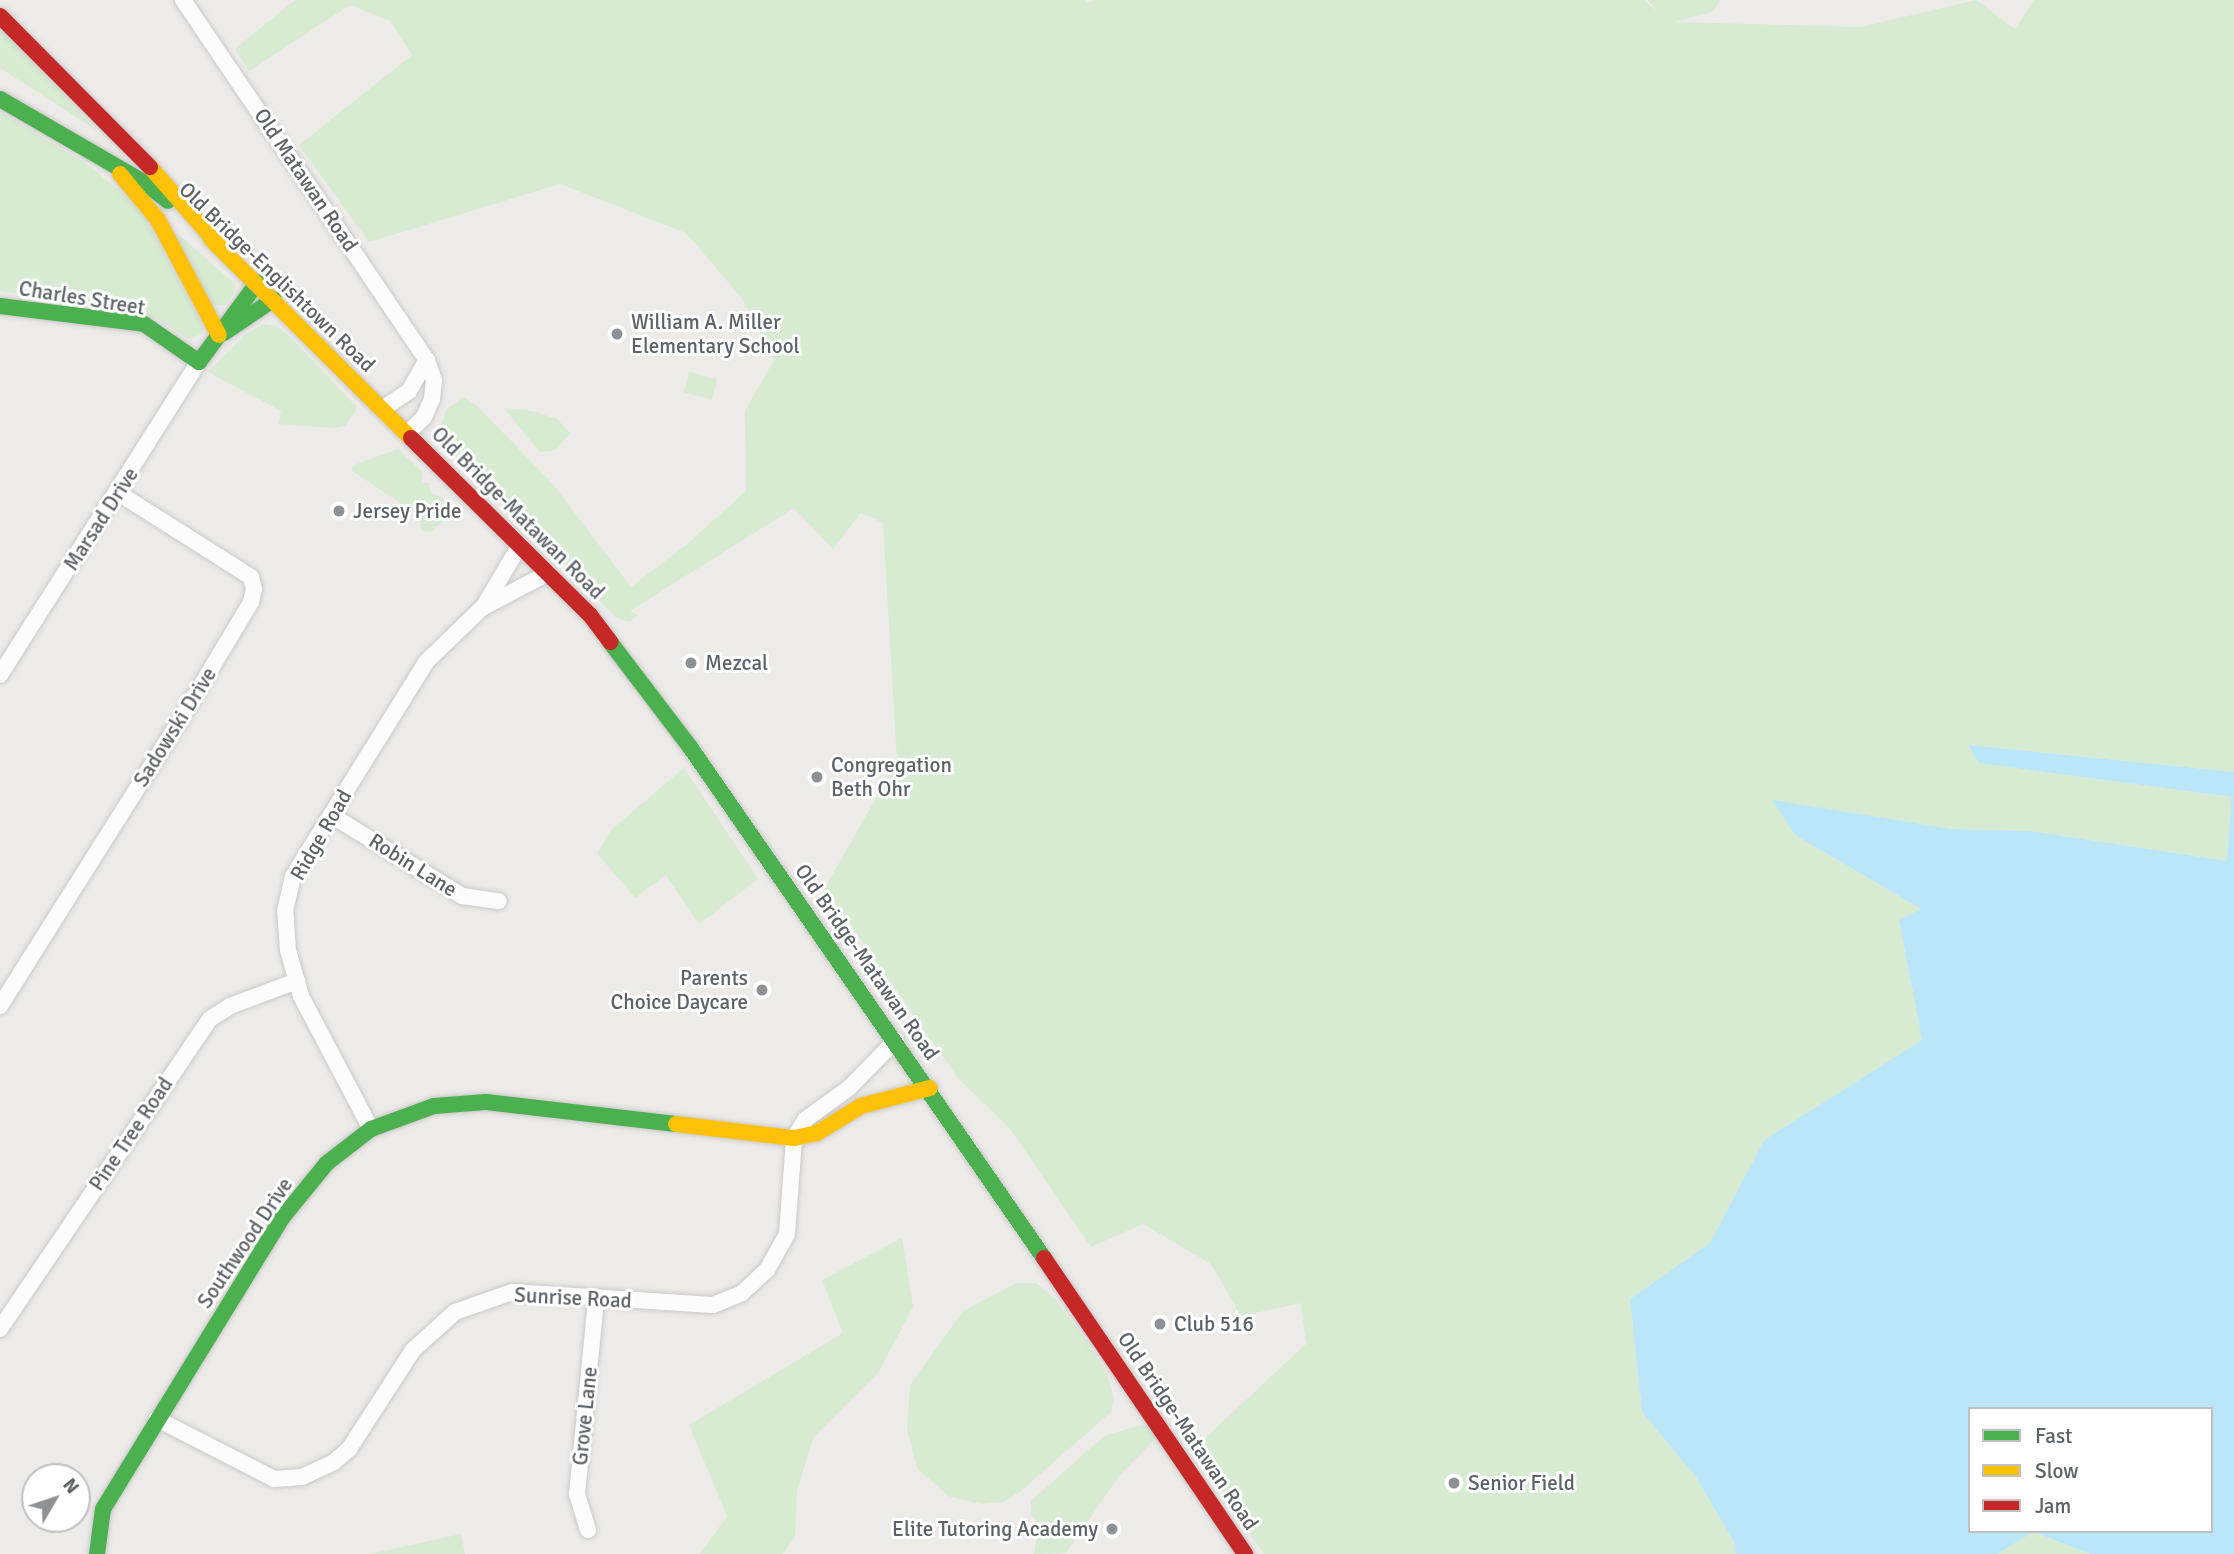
<!DOCTYPE html>
<html>
<head>
<meta charset="utf-8">
<style>
  body { margin:0 }
  #map { position:relative; width:2234px; height:1554px; overflow:hidden; background:#edebe8; font-family:Signika,sans-serif }
  div>[style] { position:absolute }
  .green>* { inset:0; background:#d7ead2; transform-origin:0 0 }
  .water>* { inset:0; background:#bbe6f8 }
  .roads { filter:drop-shadow(0 0 2px #c9c9c9) drop-shadow(0 0 2px #c9c9c9) }
  .street>* { height:16px; margin:-8px; padding:0 8px; transform-origin:8px; border-radius:8px; background:#fcfcfc }
  .fast>* { height:16px; margin:-8px; padding:0 8px; transform-origin:8px; border-radius:8px; background:#4caf50 }
  .slow>* { height:16px; margin:-8px; padding:0 8px; transform-origin:8px; border-radius:8px; background:#ffc107 }
  .jam>* { height:16px; margin:-8px; padding:0 8px; transform-origin:8px; border-radius:8px; background:#c62828 }
  .dots>* { width:19px; height:19px; translate:-50% -50%; box-sizing:border-box; border:4px solid #fff; border-radius:50% }
  span { translate:-50% -50%; white-space:nowrap; text-align:center; line-height:1.15; -webkit-text-stroke:6px #fff; paint-order:stroke }
  .street-label { font-size:21px; color:#5d6266 }
  .poi-label { font-size:21px; color:#5d6266 }
  .left { translate:0 -50%; text-align:left }
  .right { translate:-100% -50%; text-align:right }
  .legend { position:absolute; left:1968px; top:1407px; width:245px; height:126px; box-sizing:border-box; background:#fff; border:2px solid #bec0c2; margin:0; padding:9px 12px; list-style:none; font-size:21px; color:#5d6266 }
  .legend li { display:flex; align-items:center; gap:14px; height:35px }
  .legend b { width:35px; border:2px solid #bec0c2 }
  .north { position:absolute; left:21px; top:1463px; width:70px; height:70px; box-sizing:border-box; background:#fff; border:2px solid #bec0c2; border-radius:50%; rotate:51deg; font-size:19px; font-weight:700; line-height:28px; text-align:center; color:#5d6266 }
  .north::after { content:''; display:block; margin:auto; width:24px; height:32px; background:#8f9294; clip-path:polygon(50% 0,100% 100%,50% 72%,0 100%) }
</style>
</head>
<body>
<div id="map">
  <div class="green">
    <div style="clip-path:polygon(295px 0,1085px 0,1088px 3px,1096px 0,1644px 0,1660px 14px,1647px 0,1721px 0,1712px 12px,1674px 22px,1861px 27px,1976px 0,2015px 29px,2034px 0,2234px 0,2234px 772px,1970px 745px,1978px 763px,2233px 797px,2227px 861px,2030px 831px,1952px 829px,1773px 801px,1795px 835px,1922px 910px,1899px 920px,1922px 1040px,1764px 1140px,1710px 1243px,1630px 1299px,1642px 1412px,1696px 1477px,1735px 1544px,1736px 1554px,1264px 1554px,1174px 1427px,1183px 1420px,1201px 1442px,1306px 1344px,1301px 1303px,1241px 1316px,1211px 1264px,1143px 1224px,1091px 1247px,1011px 1130px,958px 1078px,825px 888px,897px 761px,883px 523px,861px 513px,833px 549px,794px 508px,630px 611px,638px 615px,630px 622px,617px 618px,457px 460px,442px 441px,441px 426px,446px 410px,463px 397px,476px 405px,552px 483px,631px 587px,686px 545px,746px 491px,745px 411px,774px 360px,741px 297px,686px 233px,560px 184px,369px 242px,299px 145px,412px 55px,390px 21px,350px 5px,249px 71px,235px 49px)"></div>
    <div style="clip-path:polygon(0 23px,96px 130px,0 68px)"></div>
    <div style="clip-path:polygon(0 112px,84px 162px,126px 196px,147px 221px,204px 328px,202px 334px,188px 339px,159px 320px,116px 304px,0 291px)"></div>
    <div style="clip-path:polygon(178px 234px,235px 284px,235px 292px,225px 305px,213px 306px,176px 236px)"></div>
    <div style="clip-path:polygon(263px 324px,277px 326px,289px 336px,356px 406px,355px 412px,345px 426px,333px 428px,278px 424px,281px 411px,208px 372px,246px 334px)"></div>
    <div style="left:689px;top:372px;width:29px;height:21px;rotate:14deg"></div>
    <div style="clip-path:polygon(504px 408px,532px 411px,557px 419px,570px 433px,556px 450px,540px 452px)"></div>
    <div style="clip-path:polygon(398px 449px,422px 472px,422px 483px,428px 483px,432px 494px,442px 497px,453px 510px,447px 520px,430px 532px,422px 531px,419px 518px,408px 508px,351px 470px,354px 465px)"></div>
    <div style="clip-path:polygon(684px 768px,758px 879px,699px 924px,666px 875px,635px 898px,597px 853px,611px 830px)"></div>
    <div style="clip-path:polygon(902px 1238px,913px 1307px,878px 1373px,813px 1438px,797px 1491px,795px 1537px,783px 1554px,700px 1554px,727px 1516px,689px 1425px,843px 1333px,822px 1280px)"></div>
    <div style="clip-path:polygon(1017px 1283px,1036px 1283px,1056px 1300px,1091px 1347px,1110px 1382px,1114px 1400px,1111px 1412px,1021px 1491px,1003px 1502px,981px 1504px,948px 1496px,917px 1468px,907px 1429px,910px 1385px,963px 1311px)"></div>
    <div style="clip-path:polygon(1137px 1426px,1148px 1426px,1156px 1438px,1119px 1476px,1066px 1553px,1034px 1554px,1039px 1524px,1031px 1514px,1031px 1501px,1104px 1436px)"></div>
    <div style="clip-path:polygon(2032px 1532px,2090px 1554px,1997px 1554px)"></div>
    <div style="clip-path:polygon(461px 1534px,465px 1554px,370px 1554px)"></div>
  </div>
  <div class="water">
    <div style="clip-path:polygon(evenodd,1969px 745px,2234px 772px,2234px 1554px,2090px 1554px,2033px 1532px,1997px 1554px,1736px 1554px,1735px 1544px,1696px 1477px,1642px 1412px,1630px 1299px,1710px 1243px,1764px 1140px,1922px 1040px,1899px 920px,1921px 909px,1795px 835px,1772px 800px,1952px 829px,2030px 831px,2227px 861px,2232px 797px,1978px 763px,1969px 745px,1970px 1409px,2211px 1409px,2211px 1531px,1970px 1531px,1970px 1409px)"></div>
  </div>
  <div class="roads">
    <div class="street">
      <div style="left:183px;top:0;width:435px;rotate:55.9deg"></div>
      <div style="left:427px;top:360px;width:21px;rotate:71deg"></div>
      <div style="left:434px;top:380px;width:19px;rotate:96deg"></div>
      <div style="left:432px;top:399px;width:20px;rotate:114deg"></div>
      <div style="left:424px;top:417px;width:23px;rotate:135deg"></div>
      <div style="left:384px;top:408px;width:30px;rotate:-34deg"></div>
      <div style="left:409px;top:391px;width:36px;rotate:-60deg"></div>
      <div style="left:484px;top:606px;width:71px;rotate:-59.5deg"></div>
      <div style="left:0;top:675px;width:371px;rotate:-57.6deg"></div>
      <div style="left:331px;top:815px;width:154px;rotate:31.7deg"></div>
      <div style="left:462px;top:896px;width:37px;rotate:8deg"></div>
      <div style="left:0;top:1006px;width:336px;rotate:-57.8deg"></div>
      <div style="left:179px;top:722px;width:140px;rotate:-59deg"></div>
      <div style="left:251px;top:602px;width:13px;rotate:-77deg"></div>
      <div style="left:254px;top:589px;width:12px;rotate:-104deg"></div>
      <div style="left:251px;top:577px;width:157px;rotate:-147.7deg"></div>
      <div style="left:371px;top:1129px;width:150px;rotate:-117.8deg"></div>
      <div style="left:301px;top:996px;width:48px;rotate:-105.8deg"></div>
      <div style="left:288px;top:950px;width:39px;rotate:-94deg"></div>
      <div style="left:285px;top:911px;width:36px;rotate:-77deg"></div>
      <div style="left:293px;top:876px;width:252px;rotate:-58.1deg"></div>
      <div style="left:426px;top:662px;width:78px;rotate:-44deg"></div>
      <div style="left:482px;top:608px;width:75px;rotate:-27.9deg"></div>
      <div style="left:0;top:1329px;width:374px;rotate:-55.9deg"></div>
      <div style="left:210px;top:1019px;width:24px;rotate:-33deg"></div>
      <div style="left:230px;top:1006px;width:72px;rotate:-20.5deg"></div>
      <div style="left:157px;top:1419px;width:131px;rotate:27.1deg"></div>
      <div style="left:274px;top:1479px;width:28px;rotate:-4deg"></div>
      <div style="left:302px;top:1477px;width:35px;rotate:-25deg"></div>
      <div style="left:334px;top:1462px;width:20px;rotate:-41deg"></div>
      <div style="left:349px;top:1449px;width:118px;rotate:-57.1deg"></div>
      <div style="left:413px;top:1350px;width:57px;rotate:-42.1deg"></div>
      <div style="left:455px;top:1312px;width:60px;rotate:-19.3deg"></div>
      <div style="left:512px;top:1292px;width:201px;rotate:3.7deg"></div>
      <div style="left:713px;top:1305px;width:31px;rotate:-22deg"></div>
      <div style="left:742px;top:1293px;width:34px;rotate:-43deg"></div>
      <div style="left:767px;top:1270px;width:41px;rotate:-60.9deg"></div>
      <div style="left:787px;top:1234px;width:96px;rotate:-85.8deg"></div>
      <div style="left:794px;top:1138px;width:22px;rotate:-58deg"></div>
      <div style="left:806px;top:1119px;width:53px;rotate:-35.8deg"></div>
      <div style="left:849px;top:1088px;width:67px;rotate:-45.6deg"></div>
      <div style="left:588px;top:1530px;width:38px;rotate:-107deg"></div>
      <div style="left:577px;top:1494px;width:196px;rotate:-84.4deg"></div>
    </div>
    <div class="fast">
      <div style="left:0;top:99px;width:168px;rotate:30.1deg"></div>
      <div style="left:145px;top:183px;width:29px;rotate:38deg"></div>
      <div style="left:0;top:306px;width:145px;rotate:7.1deg"></div>
      <div style="left:144px;top:324px;width:67px;rotate:34.6deg"></div>
      <div style="left:199px;top:362px;width:99px;rotate:-53.6deg"></div>
      <div style="left:224px;top:333px;width:60px;rotate:-34.2deg"></div>
      <div style="left:610px;top:642px;width:132px;rotate:52.7deg"></div>
      <div style="left:690px;top:747px;width:622px;rotate:55.29deg"></div>
      <div style="left:97px;top:1554px;width:45px;rotate:-82.4deg"></div>
      <div style="left:103px;top:1509px;width:342px;rotate:-58.4deg"></div>
      <div style="left:282px;top:1218px;width:71px;rotate:-50.7deg"></div>
      <div style="left:327px;top:1163px;width:56px;rotate:-37.7deg"></div>
      <div style="left:371px;top:1129px;width:67px;rotate:-20.1deg"></div>
      <div style="left:434px;top:1106px;width:52px;rotate:-4.4deg"></div>
      <div style="left:486px;top:1102px;width:191px;rotate:6.6deg"></div>
    </div>
    <div class="slow">
      <div style="left:150px;top:167px;width:108px;rotate:48.8deg"></div>
      <div style="left:120px;top:174px;width:60px;rotate:50.4deg"></div>
      <div style="left:158px;top:220px;width:130px;rotate:62.1deg"></div>
      <div style="left:211px;top:239px;width:282px;rotate:44.9deg"></div>
      <div style="left:676px;top:1124px;width:119px;rotate:6.8deg"></div>
      <div style="left:794px;top:1138px;width:24px;rotate:-12deg"></div>
      <div style="left:817px;top:1133px;width:52px;rotate:-31.5deg"></div>
      <div style="left:861px;top:1106px;width:71px;rotate:-14.6deg"></div>
    </div>
    <div class="jam">
      <div style="left:0;top:16px;width:213px;rotate:45.2deg"></div>
      <div style="left:411px;top:438px;width:252px;rotate:44.7deg"></div>
      <div style="left:590px;top:615px;width:34px;rotate:53deg"></div>
      <div style="left:1044px;top:1258px;width:358px;rotate:55.8deg"></div>
    </div>
  </div>
  <div class="dots">
    <div style="left:617px;top:334px;background:#8f9294"></div>
    <div style="left:339px;top:511px;background:#8f9294"></div>
    <div style="left:691px;top:663px;background:#8f9294"></div>
    <div style="left:817px;top:777px;background:#8f9294"></div>
    <div style="left:762px;top:990px;background:#8f9294"></div>
    <div style="left:1160px;top:1324px;background:#8f9294"></div>
    <div style="left:1454px;top:1483px;background:#8f9294"></div>
    <div style="left:1112px;top:1529px;background:#8f9294"></div>
  </div>
  <div class="street-label">
    <span style="left:306px;top:180px;rotate:56deg">Old Matawan Road</span>
    <span style="left:277px;top:277px;rotate:44deg">Old Bridge-Englishtown Road</span>
    <span style="left:82px;top:298px;rotate:9deg">Charles Street</span>
    <span style="left:518px;top:513px;rotate:45deg">Old Bridge-Matawan Road</span>
    <span style="left:101px;top:519px;rotate:-57deg">Marsad Drive</span>
    <span style="left:175px;top:727px;rotate:-58deg">Sadowski Drive</span>
    <span style="left:321px;top:835px;rotate:-60deg">Ridge Road</span>
    <span style="left:413px;top:865px;rotate:32deg">Robin Lane</span>
    <span style="left:867px;top:962px;rotate:55deg">Old Bridge-Matawan Road</span>
    <span style="left:131px;top:1134px;rotate:-56deg">Pine Tree Road</span>
    <span style="left:245px;top:1243px;rotate:-56deg">Southwood Drive</span>
    <span style="left:573px;top:1298px;rotate:3deg">Sunrise Road</span>
    <span style="left:585px;top:1416px;rotate:-84deg">Grove Lane</span>
    <span style="left:1188px;top:1431px;rotate:56deg">Old Bridge-Matawan Road</span>
  </div>
  <div class="poi-label">
    <span class="left" style="left:631px;top:334px">William A. Miller<br>Elementary School</span>
    <span class="left" style="left:353px;top:511px">Jersey Pride</span>
    <span class="left" style="left:705px;top:663px">Mezcal</span>
    <span class="left" style="left:831px;top:777px">Congregation<br>Beth Ohr</span>
    <span class="right" style="left:748px;top:990px">Parents<br>Choice Daycare</span>
    <span class="left" style="left:1174px;top:1324px">Club 516</span>
    <span class="left" style="left:1468px;top:1483px">Senior Field</span>
    <span class="right" style="left:1098px;top:1529px">Elite Tutoring Academy</span>
  </div>
  <ul class="legend">
  <li><b style="height:9px;background:#4caf50"></b>Fast</li>
  <li><b style="height:9px;background:#ffc107"></b>Slow</li>
  <li><b style="height:9px;background:#c62828"></b>Jam</li>
  </ul>
  <div class="north">N</div>
</div>
</body>
</html>
